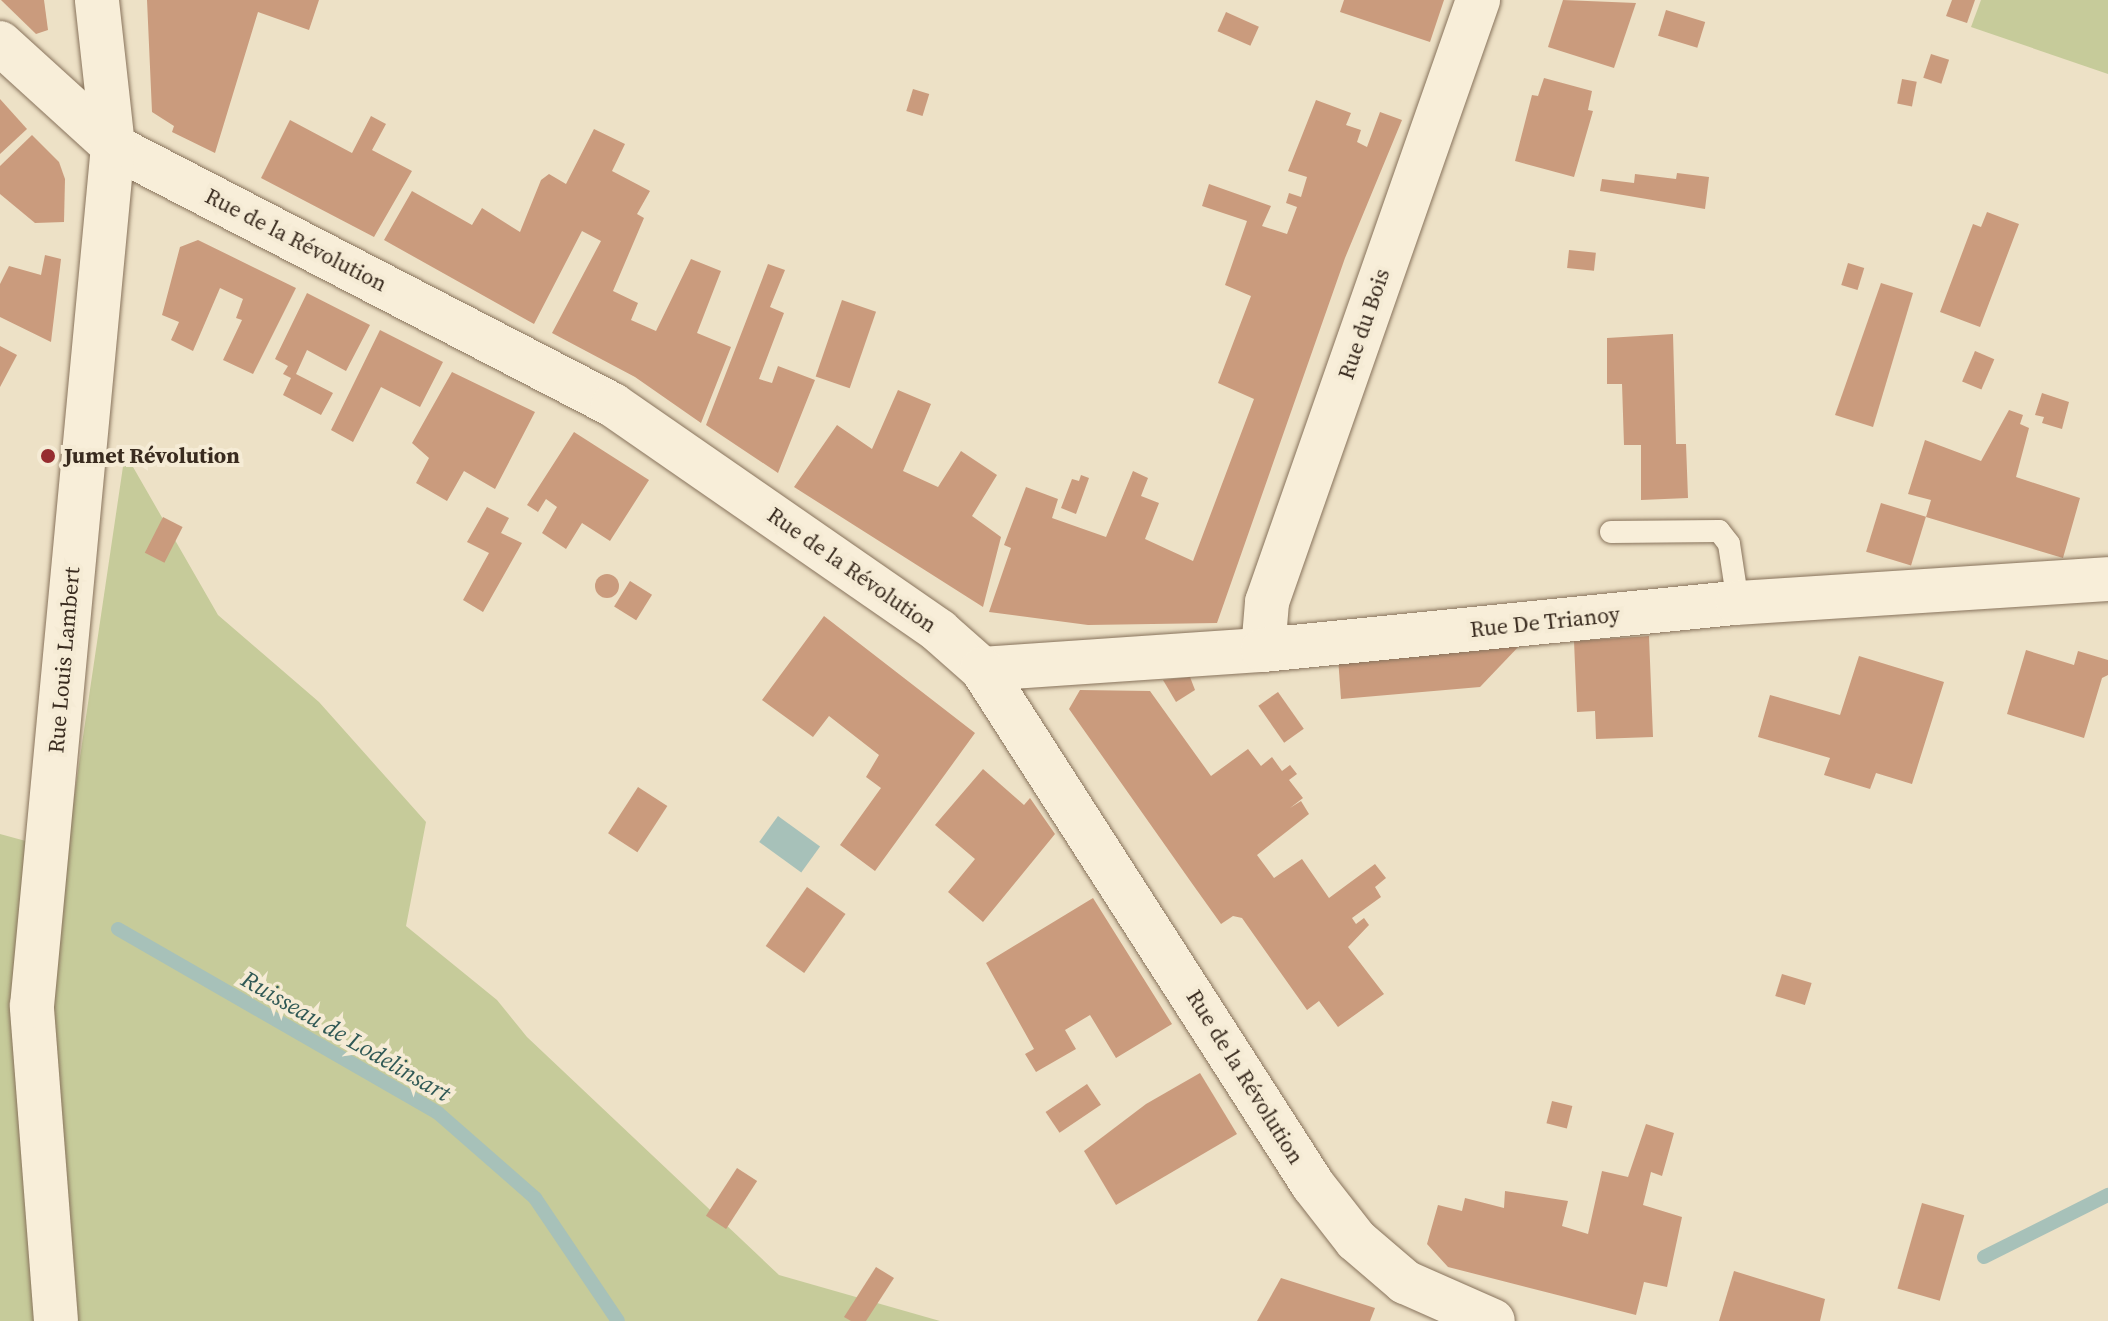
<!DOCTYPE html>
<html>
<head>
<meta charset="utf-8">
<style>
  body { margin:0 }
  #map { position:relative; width:2108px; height:1321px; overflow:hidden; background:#ede1c6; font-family:"Source Serif 4",serif }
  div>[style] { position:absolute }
  .green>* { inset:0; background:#c6cb9a }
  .water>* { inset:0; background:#a7c1b9; transform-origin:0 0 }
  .stream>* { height:14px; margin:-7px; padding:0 7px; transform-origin:7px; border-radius:7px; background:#a7c1b9 }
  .building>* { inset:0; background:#ca9b7d; transform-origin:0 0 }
  .round { border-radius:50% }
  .roads { filter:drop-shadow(0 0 2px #88735c) drop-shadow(0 0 2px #88735c) }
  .lane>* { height:22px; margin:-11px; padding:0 11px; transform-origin:11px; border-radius:11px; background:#f8eed9 }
  .street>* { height:44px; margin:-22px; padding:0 22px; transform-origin:22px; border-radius:22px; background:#f8eed9 }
  .secondary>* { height:44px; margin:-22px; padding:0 22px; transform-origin:22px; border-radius:22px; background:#f8eed9 }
  .dots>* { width:22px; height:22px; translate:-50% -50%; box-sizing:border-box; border:4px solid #f5ebd5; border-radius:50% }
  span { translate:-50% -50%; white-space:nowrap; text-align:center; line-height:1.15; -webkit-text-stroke:8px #f5ebd5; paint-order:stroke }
  .street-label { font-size:22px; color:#392b1f }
  .poi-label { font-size:22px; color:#392b1f; font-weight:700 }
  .left { translate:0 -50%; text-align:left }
  .water-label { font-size:24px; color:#2f5855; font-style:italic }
</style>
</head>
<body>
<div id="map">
  <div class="green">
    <div style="clip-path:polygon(1981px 0,2108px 0,2108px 74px,1971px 27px)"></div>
    <div style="clip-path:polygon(125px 453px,218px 615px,319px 702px,426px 822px,406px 926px,497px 1000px,527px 1037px,779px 1275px,940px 1321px,0 1321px,0 834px,66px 852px)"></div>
  </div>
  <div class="water">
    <div style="left:778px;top:816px;width:52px;height:32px;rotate:36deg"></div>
  </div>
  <div class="stream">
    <div style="left:118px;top:929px;width:369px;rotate:29.9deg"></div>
    <div style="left:438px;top:1113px;width:129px;rotate:41.2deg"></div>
    <div style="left:535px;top:1198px;width:148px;rotate:56deg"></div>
    <div style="left:1984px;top:1257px;width:139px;rotate:-26.6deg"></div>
  </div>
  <div class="building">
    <div style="clip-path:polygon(1px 0,44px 0,48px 30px,36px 34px)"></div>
    <div style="clip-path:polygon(147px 0,319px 0,309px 30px,258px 12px,215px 153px,172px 132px,174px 126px,152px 112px)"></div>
    <div style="clip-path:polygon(1344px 0,1444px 0,1430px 42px,1340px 12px)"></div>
    <div style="clip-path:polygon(1563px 0,1636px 3px,1614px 68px,1548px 47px)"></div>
    <div style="clip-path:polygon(1952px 0,1975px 0,1967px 23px,1946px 16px)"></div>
    <div style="left:1666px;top:10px;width:41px;height:27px;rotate:17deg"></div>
    <div style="left:1226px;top:12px;width:36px;height:21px;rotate:24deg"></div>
    <div style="left:1931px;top:54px;width:19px;height:25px;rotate:18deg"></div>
    <div style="clip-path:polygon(1544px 78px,1592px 91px,1588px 110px,1593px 111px,1574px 177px,1515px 161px,1532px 95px,1538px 96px)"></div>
    <div style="left:1902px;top:79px;width:15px;height:25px;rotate:11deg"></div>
    <div style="left:913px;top:89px;width:17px;height:23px;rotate:17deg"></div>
    <div style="clip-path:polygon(0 99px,27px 129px,0 154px)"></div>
    <div style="clip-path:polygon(1316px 100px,1351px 113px,1346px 125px,1361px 130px,1357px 142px,1367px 147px,1380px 112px,1402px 120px,1345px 258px,1217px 623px,1088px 625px,989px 612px,1011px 548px,1004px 545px,1026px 487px,1058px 499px,1052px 518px,1106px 537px,1133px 471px,1148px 478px,1141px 496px,1159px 503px,1145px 539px,1193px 561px,1254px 399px,1218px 383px,1251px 296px,1225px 285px,1247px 221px,1202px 206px,1209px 184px,1271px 206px,1262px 226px,1287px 234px,1297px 207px,1286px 203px,1289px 193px,1301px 197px,1307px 177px,1288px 171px)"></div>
    <div style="clip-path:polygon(371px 116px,386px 124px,372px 150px,412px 171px,374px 237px,261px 178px,290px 120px,352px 153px)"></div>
    <div style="clip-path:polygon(594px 129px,625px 144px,612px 171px,650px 191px,637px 214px,644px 218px,613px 291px,638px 303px,631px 320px,656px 331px,691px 259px,721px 271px,697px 333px,731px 347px,701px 423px,635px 377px,552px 333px,601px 241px,582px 231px,534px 324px,384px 240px,412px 191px,472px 225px,482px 208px,520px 232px,541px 180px,549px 174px,566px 184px)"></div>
    <div style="clip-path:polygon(32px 135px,59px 162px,65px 179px,64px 222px,35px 223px,0 194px,0 166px)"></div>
    <div style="clip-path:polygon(1677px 173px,1709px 177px,1705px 209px,1600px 191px,1602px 179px,1634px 183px,1635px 174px,1676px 179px)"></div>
    <div style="clip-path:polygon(1987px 212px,2019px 224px,1980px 327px,1940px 312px,1973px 224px,1981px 227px)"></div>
    <div style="clip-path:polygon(198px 240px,296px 288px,253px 374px,223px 360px,242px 320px,236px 318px,243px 299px,220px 288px,193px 351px,171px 340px,179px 322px,162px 315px,170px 285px,180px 247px)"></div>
    <div style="left:1569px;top:250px;width:27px;height:18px;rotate:6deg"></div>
    <div style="clip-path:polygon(45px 255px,61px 259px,51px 342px,0 317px,0 284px,9px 266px,41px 275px)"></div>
    <div style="left:1848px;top:263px;width:17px;height:23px;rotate:17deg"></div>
    <div style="clip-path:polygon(768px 264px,785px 270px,770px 307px,784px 313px,759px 379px,772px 383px,778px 366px,815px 380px,778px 473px,706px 425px)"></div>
    <div style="clip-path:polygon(1881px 283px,1913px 293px,1873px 427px,1835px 415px)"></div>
    <div style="clip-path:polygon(307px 293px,370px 325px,346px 371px,307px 350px,296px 374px,333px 393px,321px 415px,283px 395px,291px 378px,283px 374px,288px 366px,275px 359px)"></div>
    <div style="left:842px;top:300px;width:36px;height:81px;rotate:19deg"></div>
    <div style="clip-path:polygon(380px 330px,443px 362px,420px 407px,381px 387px,353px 442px,331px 430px)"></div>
    <div style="clip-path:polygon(1673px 334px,1676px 444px,1686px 444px,1688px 498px,1641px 500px,1641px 445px,1624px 445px,1622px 384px,1607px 384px,1607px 338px)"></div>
    <div style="clip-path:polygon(0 346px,17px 355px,0 387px)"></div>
    <div style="left:1975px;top:351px;width:21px;height:33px;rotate:23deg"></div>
    <div style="clip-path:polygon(452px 372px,535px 412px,495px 489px,464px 471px,447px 501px,416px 483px,429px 458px,412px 443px)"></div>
    <div style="clip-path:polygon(898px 390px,931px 404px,903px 471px,938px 487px,961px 451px,997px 475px,972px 516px,1001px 537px,983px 607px,794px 487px,837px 425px,872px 449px)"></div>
    <div style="clip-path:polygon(2042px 393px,2069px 402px,2062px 429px,2042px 423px,2044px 417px,2035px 415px)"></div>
    <div style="clip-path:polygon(2009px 410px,2023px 415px,2020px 424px,2029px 428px,2016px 477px,2080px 498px,2063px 558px,1926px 517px,1931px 500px,1908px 494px,1925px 440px,1981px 461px)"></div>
    <div style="clip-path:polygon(574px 432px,649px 480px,610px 541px,582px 523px,566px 549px,542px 533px,557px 507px,546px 499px,538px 512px,527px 505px)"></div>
    <div style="clip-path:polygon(1081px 475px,1089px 478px,1076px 514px,1061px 508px,1072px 479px,1079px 481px)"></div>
    <div style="left:1881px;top:503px;width:47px;height:51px;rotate:17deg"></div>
    <div style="clip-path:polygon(487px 507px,509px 518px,501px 533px,522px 543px,483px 612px,463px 600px,489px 553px,467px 542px)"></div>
    <div style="left:163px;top:517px;width:22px;height:40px;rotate:27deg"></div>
    <div class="round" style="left:595px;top:574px;width:24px;height:24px"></div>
    <div style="left:630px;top:581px;width:26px;height:30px;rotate:32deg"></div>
    <div style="clip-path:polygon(824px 616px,975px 733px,875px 871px,840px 845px,881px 788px,866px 777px,879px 755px,829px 716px,813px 737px,762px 700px)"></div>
    <div style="clip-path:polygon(1649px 636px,1653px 737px,1596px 739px,1595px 711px,1577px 712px,1574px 641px)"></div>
    <div style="clip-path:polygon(1522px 643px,1480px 687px,1341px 699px,1338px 657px)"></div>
    <div style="clip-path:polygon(2026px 650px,2074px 665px,2078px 651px,2108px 660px,2108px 675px,2102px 678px,2084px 738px,2007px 714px)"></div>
    <div style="clip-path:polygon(1859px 656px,1944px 682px,1912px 784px,1876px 773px,1870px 789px,1824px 775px,1830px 758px,1758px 737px,1770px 695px,1840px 715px)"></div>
    <div style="clip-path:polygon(1190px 677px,1195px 690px,1176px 702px,1163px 680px)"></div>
    <div style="clip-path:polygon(1080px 690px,1150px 691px,1211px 776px,1248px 749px,1261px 766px,1272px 757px,1282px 771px,1290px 765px,1297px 774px,1289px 780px,1303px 798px,1290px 808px,1301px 801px,1309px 814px,1257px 855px,1274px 878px,1302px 859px,1329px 898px,1375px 864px,1386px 878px,1375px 887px,1381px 897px,1352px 918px,1356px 924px,1364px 918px,1369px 925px,1348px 947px,1384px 994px,1338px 1027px,1319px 1001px,1307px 1010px,1242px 918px,1233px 916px,1221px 924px,1191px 882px,1069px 709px)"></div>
    <div style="left:1278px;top:692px;width:45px;height:24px;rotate:55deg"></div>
    <div style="clip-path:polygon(983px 769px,1024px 805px,1030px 798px,1055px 834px,983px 922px,948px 892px,975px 859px,935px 825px)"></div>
    <div style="left:638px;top:787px;width:35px;height:55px;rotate:33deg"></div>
    <div style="left:807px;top:887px;width:47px;height:72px;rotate:35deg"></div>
    <div style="clip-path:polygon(1093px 898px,1172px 1024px,1116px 1058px,1090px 1015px,1065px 1030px,1076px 1049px,1036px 1072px,1025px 1054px,1034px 1049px,986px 963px)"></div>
    <div style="left:1782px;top:974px;width:31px;height:23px;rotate:17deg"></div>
    <div style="clip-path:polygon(1200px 1073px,1237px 1134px,1116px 1205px,1084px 1151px,1146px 1104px)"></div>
    <div style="left:1087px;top:1084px;width:25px;height:50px;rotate:56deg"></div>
    <div style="left:1552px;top:1101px;width:21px;height:23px;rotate:14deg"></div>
    <div style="clip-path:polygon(1646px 1124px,1674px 1133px,1662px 1176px,1651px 1172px,1643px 1205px,1682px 1217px,1667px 1287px,1644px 1282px,1636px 1315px,1448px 1267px,1427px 1244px,1438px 1205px,1462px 1211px,1465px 1198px,1504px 1208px,1505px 1191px,1568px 1201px,1562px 1226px,1588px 1234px,1602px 1171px,1628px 1177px)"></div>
    <div style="left:737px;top:1168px;width:24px;height:57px;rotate:33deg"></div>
    <div style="left:1922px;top:1203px;width:44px;height:89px;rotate:16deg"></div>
    <div style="clip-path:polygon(876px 1267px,894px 1278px,866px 1321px,851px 1321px,844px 1317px)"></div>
    <div style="clip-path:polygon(1734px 1271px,1825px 1299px,1820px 1321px,1719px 1321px)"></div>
    <div style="clip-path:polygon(1281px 1278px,1375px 1308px,1370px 1321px,1257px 1321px)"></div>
  </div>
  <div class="roads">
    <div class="lane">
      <div style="left:1611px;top:532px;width:108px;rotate:-0.5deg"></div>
      <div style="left:1719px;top:531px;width:16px;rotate:52deg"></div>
      <div style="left:1729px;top:544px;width:60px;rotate:81.3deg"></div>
    </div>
    <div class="street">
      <div style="left:0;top:43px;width:153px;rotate:42.3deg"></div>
      <div style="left:1263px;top:650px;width:48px;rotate:-85.2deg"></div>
      <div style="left:1267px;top:602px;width:638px;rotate:-70.68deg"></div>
      <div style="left:982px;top:669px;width:282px;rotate:-3.9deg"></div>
      <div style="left:1263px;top:650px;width:477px;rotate:-5.7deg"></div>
      <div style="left:1738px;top:603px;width:371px;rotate:-3.7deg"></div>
    </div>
    <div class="secondary">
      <div style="left:113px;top:146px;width:563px;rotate:27.38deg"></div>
      <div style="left:613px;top:405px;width:397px;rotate:34.7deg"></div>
      <div style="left:939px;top:631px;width:57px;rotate:41.5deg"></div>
      <div style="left:982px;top:669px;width:613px;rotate:57.32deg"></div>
      <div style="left:1313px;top:1185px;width:70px;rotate:52deg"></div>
      <div style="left:1356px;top:1240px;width:65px;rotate:40.6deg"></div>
      <div style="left:1405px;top:1282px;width:96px;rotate:23.9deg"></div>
      <div style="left:56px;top:1321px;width:316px;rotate:-94.4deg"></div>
      <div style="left:32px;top:1006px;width:864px;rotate:-84.62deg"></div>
      <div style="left:113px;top:146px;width:147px;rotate:-96.3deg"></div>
    </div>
  </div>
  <div class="dots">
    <div style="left:48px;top:456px;background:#962d30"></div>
  </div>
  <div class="street-label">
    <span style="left:296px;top:240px;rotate:27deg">Rue de la Révolution</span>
    <span style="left:1364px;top:324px;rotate:-71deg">Rue du Bois</span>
    <span style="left:852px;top:570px;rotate:35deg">Rue de la Révolution</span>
    <span style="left:1545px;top:622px;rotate:-6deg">Rue De Trianoy</span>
    <span style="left:64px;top:660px;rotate:-85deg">Rue Louis Lambert</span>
    <span style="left:1245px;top:1077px;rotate:58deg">Rue de la Révolution</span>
  </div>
  <div class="poi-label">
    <span class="left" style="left:64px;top:456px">Jumet Révolution</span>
  </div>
  <div class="water-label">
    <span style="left:346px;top:1036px;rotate:30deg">Ruisseau de Lodelinsart</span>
  </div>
</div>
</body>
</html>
